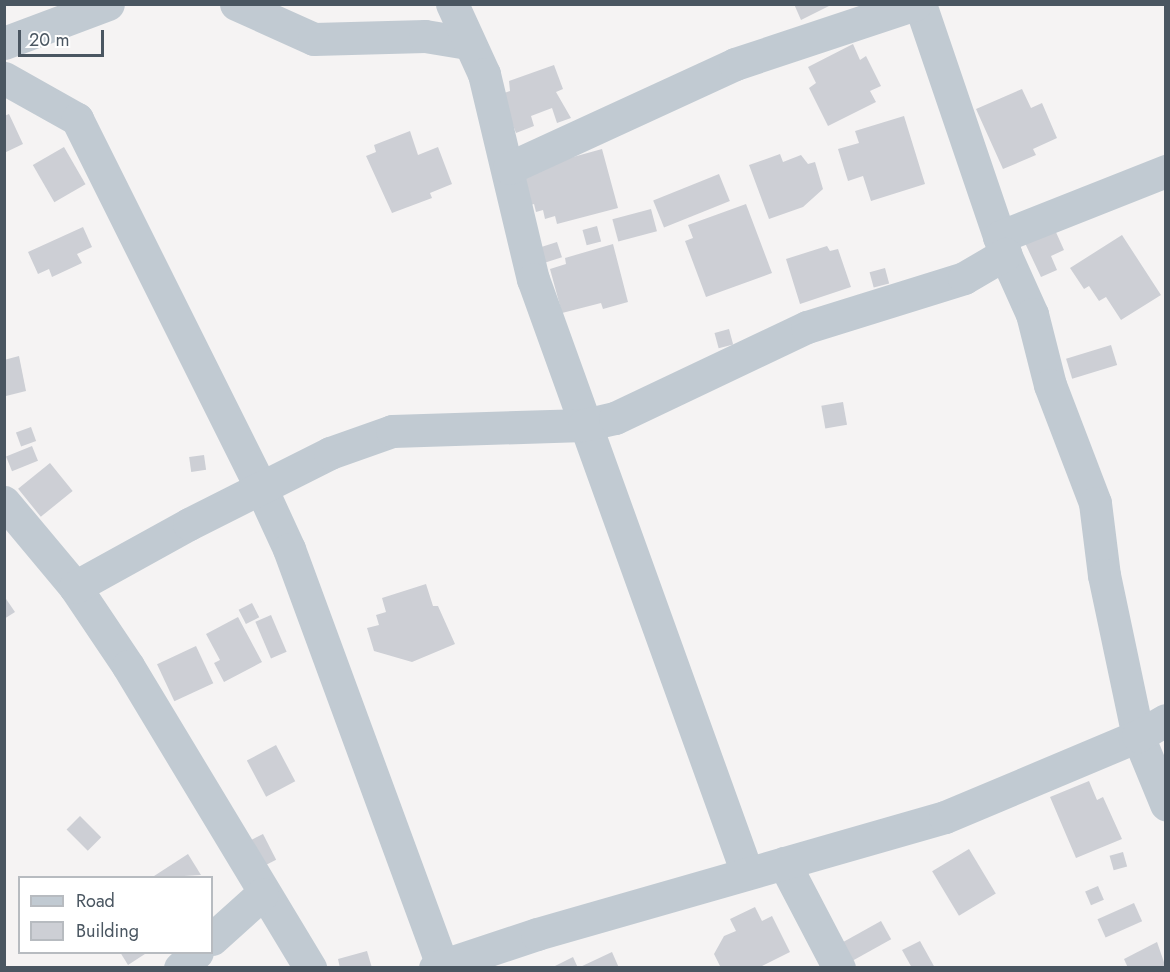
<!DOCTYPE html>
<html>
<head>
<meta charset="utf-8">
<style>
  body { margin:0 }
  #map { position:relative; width:1170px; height:972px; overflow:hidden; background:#f5f3f3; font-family:Jost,sans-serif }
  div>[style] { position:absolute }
  .building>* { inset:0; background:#cdcfd5; transform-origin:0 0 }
  .minor>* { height:33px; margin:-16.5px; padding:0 16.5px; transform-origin:16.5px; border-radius:16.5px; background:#c1cad2 }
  span { translate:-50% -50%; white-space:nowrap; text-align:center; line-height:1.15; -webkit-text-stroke:6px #fff; paint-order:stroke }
  .frame { position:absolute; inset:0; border:6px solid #4a5661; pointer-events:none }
  .legend { position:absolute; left:18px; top:876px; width:195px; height:78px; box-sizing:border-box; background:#fff; border:2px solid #b7bbc0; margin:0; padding:8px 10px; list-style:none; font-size:18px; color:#4a5661 }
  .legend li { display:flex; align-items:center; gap:12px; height:30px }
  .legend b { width:30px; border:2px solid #b7bbc0 }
  .scale { position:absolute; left:18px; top:30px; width:86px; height:27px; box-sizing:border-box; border:3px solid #4a5661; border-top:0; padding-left:8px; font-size:18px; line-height:21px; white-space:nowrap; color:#4a5661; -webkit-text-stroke:4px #fff; paint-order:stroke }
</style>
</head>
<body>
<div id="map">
  <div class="building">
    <div style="clip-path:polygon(794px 4px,833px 4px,801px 20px)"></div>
    <div style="clip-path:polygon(853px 44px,860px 60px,866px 56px,881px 86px,870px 91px,876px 102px,828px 126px,809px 88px,816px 83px,808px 67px)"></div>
    <div style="clip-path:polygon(554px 65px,563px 89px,556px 92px,571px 118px,557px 123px,552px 108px,531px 116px,534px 126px,516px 133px,501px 94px,510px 91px,509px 81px)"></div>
    <div style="clip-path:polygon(1022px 89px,1031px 108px,1042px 103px,1057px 138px,1033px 149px,1036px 155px,1003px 169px,976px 109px)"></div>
    <div style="clip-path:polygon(9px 114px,23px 144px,4px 153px,4px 116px)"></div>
    <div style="clip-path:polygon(904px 116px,925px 184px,871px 201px,863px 176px,848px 181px,838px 149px,859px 143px,855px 131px)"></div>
    <div style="clip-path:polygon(410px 131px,418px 155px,438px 147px,452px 184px,430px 193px,432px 198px,392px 213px,366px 156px,376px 152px,374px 145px)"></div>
    <div style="left:64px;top:147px;width:43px;height:36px;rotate:60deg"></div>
    <div style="clip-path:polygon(602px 149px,618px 208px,557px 224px,555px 216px,545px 219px,543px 210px,536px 212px,534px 204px,527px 206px,520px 178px,526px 170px)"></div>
    <div style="clip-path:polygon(780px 154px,783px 162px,801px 155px,808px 164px,815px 162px,823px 189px,803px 207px,769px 219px,749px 165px)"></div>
    <div style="left:719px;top:174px;width:29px;height:71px;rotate:68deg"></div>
    <div style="clip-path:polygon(746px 204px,772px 273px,706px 297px,685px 241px,693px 238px,688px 225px)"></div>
    <div style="left:651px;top:209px;width:23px;height:40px;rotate:75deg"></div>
    <div style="left:597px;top:226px;width:16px;height:15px;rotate:75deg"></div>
    <div style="clip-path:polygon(83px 227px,92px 247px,77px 254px,82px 263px,52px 277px,49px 269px,38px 274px,28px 252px)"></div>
    <div style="clip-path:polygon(1055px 230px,1064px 250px,1051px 256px,1057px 270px,1041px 277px,1025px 243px)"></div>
    <div style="clip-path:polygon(1122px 235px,1161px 295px,1121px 320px,1106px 297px,1099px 301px,1089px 286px,1084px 289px,1070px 268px)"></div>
    <div style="left:557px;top:242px;width:16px;height:19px;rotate:72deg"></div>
    <div style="clip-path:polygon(613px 244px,628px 302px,603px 309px,601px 303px,562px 313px,550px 269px,566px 264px,565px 258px)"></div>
    <div style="clip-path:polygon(827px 246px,830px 251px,838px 249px,851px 287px,800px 304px,786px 259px)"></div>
    <div style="left:885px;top:268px;width:16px;height:16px;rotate:75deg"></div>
    <div style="left:729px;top:329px;width:16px;height:15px;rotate:75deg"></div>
    <div style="left:1111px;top:345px;width:21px;height:47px;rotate:73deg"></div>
    <div style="clip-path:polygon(19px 356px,26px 391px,6px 396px,4px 360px)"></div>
    <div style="left:843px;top:402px;width:23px;height:22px;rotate:80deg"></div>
    <div style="left:31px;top:427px;width:15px;height:16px;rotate:70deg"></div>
    <div style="left:32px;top:446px;width:16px;height:28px;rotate:68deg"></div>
    <div style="left:204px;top:455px;width:15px;height:15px;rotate:82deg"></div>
    <div style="left:50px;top:463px;width:36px;height:41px;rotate:51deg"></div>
    <div style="clip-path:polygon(426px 584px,433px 606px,438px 606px,455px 644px,412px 662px,374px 651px,367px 628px,379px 625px,376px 615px,386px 612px,382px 598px)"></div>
    <div style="clip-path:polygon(4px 596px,15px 612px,4px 619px)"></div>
    <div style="left:252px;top:603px;width:16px;height:15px;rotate:63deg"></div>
    <div style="left:271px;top:615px;width:40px;height:17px;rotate:67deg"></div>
    <div style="clip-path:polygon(238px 617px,262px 662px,224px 682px,214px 663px,220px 660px,206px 634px)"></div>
    <div style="left:196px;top:646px;width:41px;height:43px;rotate:65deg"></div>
    <div style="left:276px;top:745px;width:41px;height:33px;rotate:62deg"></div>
    <div style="clip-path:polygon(1089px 781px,1097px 800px,1103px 797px,1122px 839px,1076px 858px,1050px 797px)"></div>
    <div style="left:80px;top:816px;width:30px;height:19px;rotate:45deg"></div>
    <div style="left:263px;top:834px;width:29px;height:16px;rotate:63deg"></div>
    <div style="left:969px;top:849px;width:52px;height:43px;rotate:59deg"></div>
    <div style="left:1123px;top:852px;width:15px;height:14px;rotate:74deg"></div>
    <div style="clip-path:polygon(188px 854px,201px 875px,151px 878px)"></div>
    <div style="left:1098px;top:886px;width:15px;height:14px;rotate:67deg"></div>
    <div style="left:1134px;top:903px;width:20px;height:40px;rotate:66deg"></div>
    <div style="clip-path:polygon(755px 907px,762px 921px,772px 916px,790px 952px,758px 968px,721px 968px,714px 954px,724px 936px,736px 931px,730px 919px)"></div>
    <div style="left:881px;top:921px;width:21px;height:54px;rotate:61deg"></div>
    <div style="clip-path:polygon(920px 941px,935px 968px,912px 968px,902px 950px)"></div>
    <div style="clip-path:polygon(1157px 942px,1166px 968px,1128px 968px,1124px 959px)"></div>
    <div style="clip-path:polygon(367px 951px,372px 968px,340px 968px,338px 959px)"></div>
    <div style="clip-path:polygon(120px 952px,148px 952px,128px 965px)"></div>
    <div style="clip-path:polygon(612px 952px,619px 968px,578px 968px)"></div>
    <div style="clip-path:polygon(573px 957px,578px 968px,551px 968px)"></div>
  </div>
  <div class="minor">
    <div style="left:236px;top:4px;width:85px;rotate:24.2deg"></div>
    <div style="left:314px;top:39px;width:111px;rotate:-1.5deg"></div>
    <div style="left:425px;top:36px;width:43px;rotate:9.5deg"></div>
    <div style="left:452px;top:4px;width:77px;rotate:65.4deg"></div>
    <div style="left:484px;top:74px;width:211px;rotate:76.6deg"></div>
    <div style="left:533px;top:279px;width:631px;rotate:70.19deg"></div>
    <div style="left:920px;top:4px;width:264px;rotate:71.2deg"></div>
    <div style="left:1005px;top:254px;width:66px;rotate:65.8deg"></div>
    <div style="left:1032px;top:314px;width:73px;rotate:75.8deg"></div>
    <div style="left:1050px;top:385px;width:126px;rotate:69.1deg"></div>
    <div style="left:1095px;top:503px;width:73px;rotate:82.9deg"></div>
    <div style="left:1104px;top:575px;width:165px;rotate:78.1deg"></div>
    <div style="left:1138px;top:736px;width:74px;rotate:67.6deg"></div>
    <div style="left:4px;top:43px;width:111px;rotate:-20.6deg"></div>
    <div style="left:4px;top:78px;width:84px;rotate:29.3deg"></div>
    <div style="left:77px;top:119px;width:412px;rotate:63.5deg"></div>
    <div style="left:261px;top:488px;width:67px;rotate:65.3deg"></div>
    <div style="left:289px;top:549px;width:443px;rotate:69.8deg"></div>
    <div style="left:509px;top:168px;width:249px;rotate:-24.7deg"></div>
    <div style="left:735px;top:64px;width:190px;rotate:-18.4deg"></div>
    <div style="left:999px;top:237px;width:180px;rotate:-21.6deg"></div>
    <div style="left:4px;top:502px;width:111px;rotate:50.1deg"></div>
    <div style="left:75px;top:587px;width:95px;rotate:56.1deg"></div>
    <div style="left:128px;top:666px;width:353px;rotate:58.9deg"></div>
    <div style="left:75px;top:587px;width:130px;rotate:-28.9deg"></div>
    <div style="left:189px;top:524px;width:158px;rotate:-26.7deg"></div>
    <div style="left:330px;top:453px;width:66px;rotate:-19.5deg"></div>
    <div style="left:392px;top:431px;width:192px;rotate:-1.8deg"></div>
    <div style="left:584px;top:425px;width:32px;rotate:-13deg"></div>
    <div style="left:615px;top:418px;width:212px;rotate:-25.4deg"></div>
    <div style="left:807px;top:327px;width:164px;rotate:-17.3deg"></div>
    <div style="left:964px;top:278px;width:48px;rotate:-30.3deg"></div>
    <div style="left:784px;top:863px;width:119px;rotate:62.4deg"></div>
    <div style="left:212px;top:939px;width:67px;rotate:-42deg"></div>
    <div style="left:180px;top:968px;width:23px;rotate:-43deg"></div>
    <div style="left:435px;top:968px;width:108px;rotate:-18.4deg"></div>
    <div style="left:537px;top:934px;width:424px;rotate:-16deg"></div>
    <div style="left:945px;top:817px;width:209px;rotate:-22.8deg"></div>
    <div style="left:1138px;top:736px;width:32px;rotate:-30deg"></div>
  </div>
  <div class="frame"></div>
  <ul class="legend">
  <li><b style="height:8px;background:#c1cad2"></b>Road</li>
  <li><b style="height:16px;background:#cdcfd5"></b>Building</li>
  </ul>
  <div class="scale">20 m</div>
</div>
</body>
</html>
